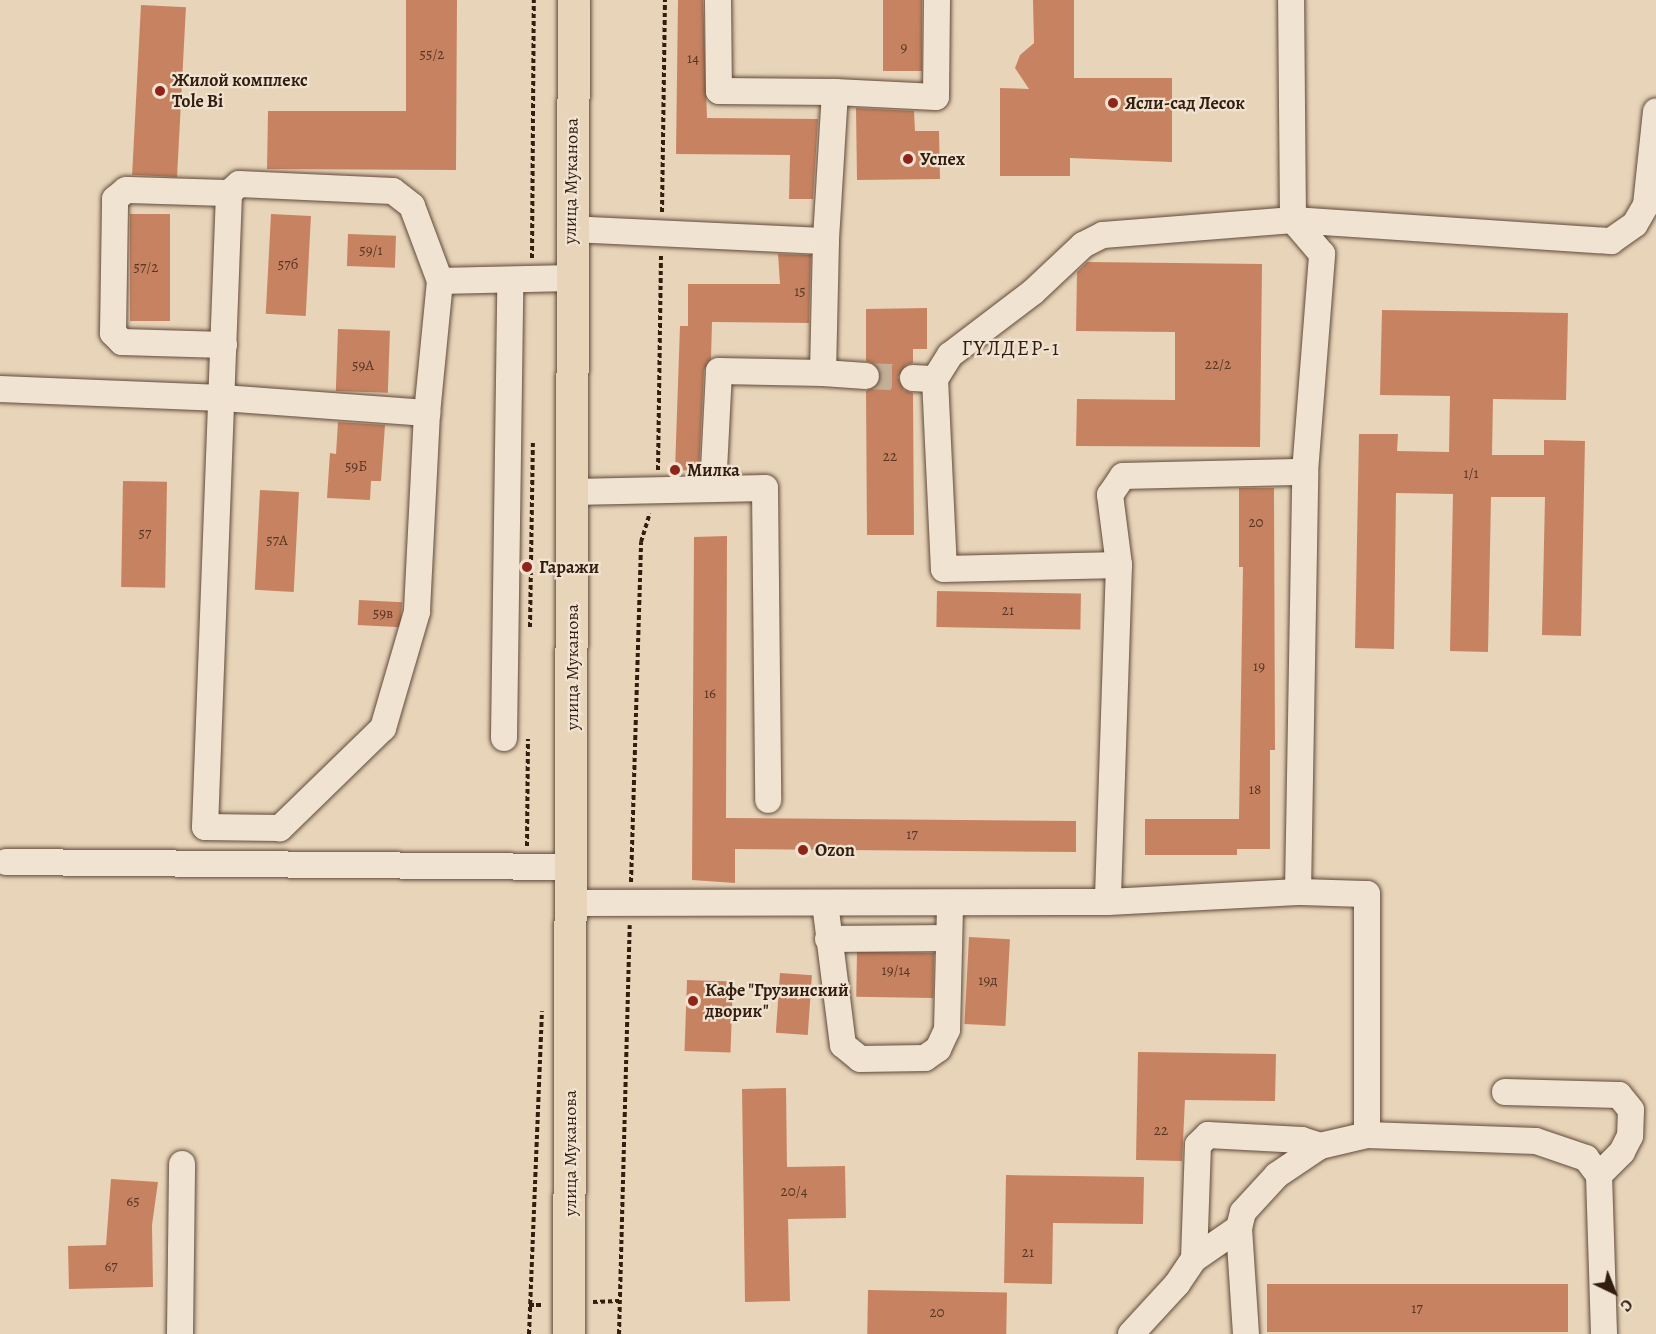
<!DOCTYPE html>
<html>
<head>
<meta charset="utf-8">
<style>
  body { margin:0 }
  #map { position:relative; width:1656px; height:1334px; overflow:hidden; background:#e8d4b9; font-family:Alegreya,serif }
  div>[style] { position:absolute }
  .building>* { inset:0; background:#c78361; transform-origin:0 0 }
  .minor-tunnel>* { height:26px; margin-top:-13px; transform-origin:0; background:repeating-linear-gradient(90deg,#c4af97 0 26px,transparent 0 39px) }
  .path>* { height:4px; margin-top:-2px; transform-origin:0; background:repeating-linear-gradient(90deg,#321d0f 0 4.5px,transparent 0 7.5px) }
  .roads { filter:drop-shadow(0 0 2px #604b3a) drop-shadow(0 0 2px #604b3a) }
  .minor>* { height:26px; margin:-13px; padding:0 13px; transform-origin:13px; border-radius:13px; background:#f0e3d2 }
  .major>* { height:32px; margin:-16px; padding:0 16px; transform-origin:16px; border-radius:16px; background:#e8d4b9 }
  .dots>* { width:16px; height:16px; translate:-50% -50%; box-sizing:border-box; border:3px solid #f0e3d2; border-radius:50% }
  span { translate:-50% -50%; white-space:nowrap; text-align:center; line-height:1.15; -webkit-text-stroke:4.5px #f0e3d2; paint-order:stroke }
  .number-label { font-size:15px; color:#573624 }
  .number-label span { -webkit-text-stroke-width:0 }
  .poi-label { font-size:18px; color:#321d0f; font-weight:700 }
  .left { translate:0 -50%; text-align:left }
  .street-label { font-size:18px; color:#321d0f }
  .quarter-label { font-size:21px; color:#321d0f; letter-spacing:1.5px }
  .north { position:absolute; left:1584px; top:1262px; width:60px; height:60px; -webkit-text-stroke:4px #f0e3d2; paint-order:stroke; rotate:137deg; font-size:16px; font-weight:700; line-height:24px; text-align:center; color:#321d0f }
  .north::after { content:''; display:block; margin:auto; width:21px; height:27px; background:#321d0f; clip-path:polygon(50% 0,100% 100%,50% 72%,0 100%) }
</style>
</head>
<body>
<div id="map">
  <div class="building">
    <div style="clip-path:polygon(406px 0,457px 0,456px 170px,267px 169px,268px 111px,406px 111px)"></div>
    <div style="clip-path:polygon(678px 0,703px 0,707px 118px,818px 119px,813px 199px,789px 199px,790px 155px,676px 154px)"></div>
    <div style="left:883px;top:0;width:39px;height:71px"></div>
    <div style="clip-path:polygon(1033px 0,1074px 0,1074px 78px,1172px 78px,1172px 162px,1070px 158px,1070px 176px,1000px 176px,1000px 88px,1029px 89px,1015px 68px,1020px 55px,1034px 43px)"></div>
    <div style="left:141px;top:5px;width:45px;height:170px;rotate:3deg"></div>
    <div style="clip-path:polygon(856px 108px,914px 111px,915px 131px,939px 131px,940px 179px,857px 180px)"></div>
    <div style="left:130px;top:214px;width:40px;height:107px"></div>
    <div style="left:271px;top:214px;width:40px;height:100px;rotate:3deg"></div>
    <div style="left:348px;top:234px;width:48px;height:32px;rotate:2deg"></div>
    <div style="clip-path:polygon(778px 254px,811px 255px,809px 323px,712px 322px,711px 359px,704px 370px,699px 471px,675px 470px,680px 326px,688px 326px,688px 284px,780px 284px)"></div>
    <div style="clip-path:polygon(1087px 262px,1262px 264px,1260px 447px,1076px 446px,1077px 399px,1175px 400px,1175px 332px,1076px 331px,1077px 272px)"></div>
    <div style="clip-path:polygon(927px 308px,927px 349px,913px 349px,913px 363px,906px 365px,898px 377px,904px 390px,913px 393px,914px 535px,867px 535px,866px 391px,878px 385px,881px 376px,875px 364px,866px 361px,866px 309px)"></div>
    <div style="clip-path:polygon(1382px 310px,1568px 313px,1566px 400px,1493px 399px,1492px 455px,1544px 455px,1544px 440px,1585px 441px,1581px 636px,1542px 635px,1545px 497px,1491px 497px,1488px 652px,1450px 651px,1453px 494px,1396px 493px,1394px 649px,1355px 648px,1359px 434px,1398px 434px,1397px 451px,1449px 452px,1450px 396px,1380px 395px)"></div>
    <div style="left:338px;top:329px;width:52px;height:62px;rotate:2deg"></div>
    <div style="clip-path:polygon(338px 422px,385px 425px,381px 481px,371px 481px,370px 500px,327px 498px,330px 453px,336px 454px)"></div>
    <div style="left:123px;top:481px;width:44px;height:106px;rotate:1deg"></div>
    <div style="clip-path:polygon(1239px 488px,1274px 488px,1275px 750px,1270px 750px,1270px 849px,1237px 849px,1237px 855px,1145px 855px,1145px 819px,1239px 819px,1243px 567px,1239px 567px)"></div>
    <div style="left:260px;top:490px;width:39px;height:100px;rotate:3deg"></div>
    <div style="clip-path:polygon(727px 536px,726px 818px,1076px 821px,1076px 852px,735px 849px,735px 883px,692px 880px,694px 537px)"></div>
    <div style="left:937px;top:591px;width:144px;height:36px;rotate:1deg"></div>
    <div style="left:359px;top:600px;width:43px;height:25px;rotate:3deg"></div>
    <div style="left:969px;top:937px;width:41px;height:87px;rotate:3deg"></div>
    <div style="left:934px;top:953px;width:45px;height:77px;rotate:91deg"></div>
    <div style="left:780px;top:973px;width:32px;height:60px;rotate:4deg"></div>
    <div style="left:687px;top:980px;width:46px;height:71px;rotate:2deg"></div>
    <div style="clip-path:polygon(1138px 1052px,1276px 1054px,1275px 1101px,1185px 1100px,1182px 1161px,1136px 1160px)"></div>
    <div style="clip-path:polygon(786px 1088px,787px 1167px,845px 1166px,846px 1218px,788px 1219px,790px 1301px,745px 1302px,742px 1089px)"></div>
    <div style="clip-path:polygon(1006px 1175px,1144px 1177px,1143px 1224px,1053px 1223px,1052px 1284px,1004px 1283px)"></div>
    <div style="clip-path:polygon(111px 1179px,158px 1182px,152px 1225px,153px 1287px,69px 1289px,68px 1246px,106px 1245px)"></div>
    <div style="left:1267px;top:1284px;width:301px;height:48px"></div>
    <div style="left:868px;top:1290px;width:139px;height:44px;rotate:1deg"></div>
  </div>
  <div class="minor-tunnel">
    <div style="left:866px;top:376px;width:47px;rotate:2.4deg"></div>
  </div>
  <div class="path">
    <div style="left:662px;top:212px;width:212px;rotate:-89.2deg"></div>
    <div style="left:532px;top:258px;width:258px;rotate:-89.6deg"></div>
    <div style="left:658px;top:470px;width:214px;rotate:-89.2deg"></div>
    <div style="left:530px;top:627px;width:185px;rotate:-89.1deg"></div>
    <div style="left:527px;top:846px;width:107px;rotate:-89.5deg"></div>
    <div style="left:631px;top:882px;width:340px;rotate:-88.3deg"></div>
    <div style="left:641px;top:542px;width:30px;rotate:-73deg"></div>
    <div style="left:593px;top:1302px;width:26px;rotate:-2deg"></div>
    <div style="left:529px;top:1305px;width:15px"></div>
    <div style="left:529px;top:1334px;width:323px;rotate:-87.7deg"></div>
    <div style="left:619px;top:1334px;width:409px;rotate:-88.5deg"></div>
  </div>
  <div class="roads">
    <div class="minor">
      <div style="left:718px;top:0;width:91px;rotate:89.4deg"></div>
      <div style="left:719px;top:91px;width:116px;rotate:0.5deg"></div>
      <div style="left:835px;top:92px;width:149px;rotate:93.5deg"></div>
      <div style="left:835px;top:92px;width:101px;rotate:2.8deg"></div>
      <div style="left:936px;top:97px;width:97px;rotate:-89.4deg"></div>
      <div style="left:239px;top:184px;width:154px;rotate:2.6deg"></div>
      <div style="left:393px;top:191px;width:24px;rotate:38deg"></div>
      <div style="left:412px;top:206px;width:80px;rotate:69.5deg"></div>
      <div style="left:440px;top:281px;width:133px;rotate:95.6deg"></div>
      <div style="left:427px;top:413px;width:199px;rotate:92.9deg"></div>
      <div style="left:417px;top:612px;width:121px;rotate:106.3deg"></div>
      <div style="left:383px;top:728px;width:144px;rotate:135.8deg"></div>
      <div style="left:280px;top:828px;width:75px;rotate:-179.2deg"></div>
      <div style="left:205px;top:827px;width:634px;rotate:-87.83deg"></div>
      <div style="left:229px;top:193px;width:13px;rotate:-42deg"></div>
      <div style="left:570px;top:229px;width:256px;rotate:2.7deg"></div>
      <div style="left:826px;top:241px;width:132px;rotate:91.3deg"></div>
      <div style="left:823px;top:373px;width:104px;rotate:-178.9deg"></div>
      <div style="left:719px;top:371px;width:117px;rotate:92.9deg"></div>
      <div style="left:440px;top:281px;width:130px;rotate:-1.3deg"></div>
      <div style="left:224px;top:345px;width:102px;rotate:-178.3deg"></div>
      <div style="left:122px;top:342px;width:13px;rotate:-135deg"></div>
      <div style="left:113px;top:333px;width:134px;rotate:-89.1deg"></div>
      <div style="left:115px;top:199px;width:14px;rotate:-39deg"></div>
      <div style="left:126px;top:190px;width:103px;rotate:1.7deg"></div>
      <div style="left:823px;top:373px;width:43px;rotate:4deg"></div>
      <div style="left:913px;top:378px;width:22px;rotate:3deg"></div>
      <div style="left:935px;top:379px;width:190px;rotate:87.3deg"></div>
      <div style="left:944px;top:569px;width:175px;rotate:-1.3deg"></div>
      <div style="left:1119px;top:565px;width:337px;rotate:91.9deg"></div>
      <div style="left:935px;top:379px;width:28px;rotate:-58deg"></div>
      <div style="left:950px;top:355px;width:104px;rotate:-37.2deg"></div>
      <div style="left:1033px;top:292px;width:69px;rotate:-43.2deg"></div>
      <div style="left:1083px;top:245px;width:22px;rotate:-27deg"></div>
      <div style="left:1103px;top:235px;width:191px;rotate:-4.5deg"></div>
      <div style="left:1293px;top:220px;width:319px;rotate:3.8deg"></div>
      <div style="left:1611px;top:241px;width:29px;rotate:-35deg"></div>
      <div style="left:1635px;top:224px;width:22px;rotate:-60deg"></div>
      <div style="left:1646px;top:205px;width:94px;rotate:-83.9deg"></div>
      <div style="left:0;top:389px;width:222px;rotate:2.3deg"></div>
      <div style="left:222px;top:398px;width:206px;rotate:4.2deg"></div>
      <div style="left:573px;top:492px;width:192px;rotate:-1.2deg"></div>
      <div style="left:765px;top:488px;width:312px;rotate:89.4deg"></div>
      <div style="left:1119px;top:565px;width:71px;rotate:-97.3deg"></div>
      <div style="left:1110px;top:495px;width:23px;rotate:-56deg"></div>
      <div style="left:1123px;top:476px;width:182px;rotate:-1.3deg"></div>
      <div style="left:504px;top:738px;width:458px;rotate:-89.2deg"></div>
      <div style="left:6px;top:862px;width:565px;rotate:0.51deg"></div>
      <div style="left:570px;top:903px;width:538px;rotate:-0.11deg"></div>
      <div style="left:1108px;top:902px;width:190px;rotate:-3deg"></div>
      <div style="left:825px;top:903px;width:143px;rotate:82.8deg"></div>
      <div style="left:843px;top:1045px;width:22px;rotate:39deg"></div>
      <div style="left:860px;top:1059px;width:65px;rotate:-0.9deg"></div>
      <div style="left:925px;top:1058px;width:16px;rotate:-35deg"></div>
      <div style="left:938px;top:1049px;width:21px;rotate:-65deg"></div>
      <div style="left:947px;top:1030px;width:127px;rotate:-88.6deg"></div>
      <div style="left:828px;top:939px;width:121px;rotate:-0.5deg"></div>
      <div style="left:1505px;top:1092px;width:114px;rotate:1.5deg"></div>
      <div style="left:1619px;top:1095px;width:19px;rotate:51deg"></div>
      <div style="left:1631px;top:1110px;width:26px;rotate:92deg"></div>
      <div style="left:1630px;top:1136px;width:18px;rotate:117deg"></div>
      <div style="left:1622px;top:1152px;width:33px;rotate:135deg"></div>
      <div style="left:1367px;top:1135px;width:169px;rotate:2deg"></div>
      <div style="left:1536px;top:1141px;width:53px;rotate:18.8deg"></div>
      <div style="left:1586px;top:1158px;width:21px;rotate:53deg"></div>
      <div style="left:1599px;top:1175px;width:159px;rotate:88.2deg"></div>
      <div style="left:1194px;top:1259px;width:114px;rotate:-88deg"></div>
      <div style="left:1198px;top:1145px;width:14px;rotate:-45deg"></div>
      <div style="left:1208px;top:1135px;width:94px;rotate:3deg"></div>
      <div style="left:1302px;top:1140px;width:19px;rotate:18deg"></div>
      <div style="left:180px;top:1334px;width:170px;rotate:-89.3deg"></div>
      <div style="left:1131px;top:1334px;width:68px;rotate:-47.4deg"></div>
      <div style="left:1177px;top:1284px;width:30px;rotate:-56deg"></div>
      <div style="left:1194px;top:1259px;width:55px;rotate:-34.6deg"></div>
      <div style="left:1246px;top:1334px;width:106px;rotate:-93.8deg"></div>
      <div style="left:1239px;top:1228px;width:16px;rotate:-76deg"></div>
      <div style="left:1243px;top:1212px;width:50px;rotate:-47.4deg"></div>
      <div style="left:1277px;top:1175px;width:52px;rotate:-34deg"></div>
      <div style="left:1320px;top:1146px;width:48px;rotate:-13.2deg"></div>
      <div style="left:1367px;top:1135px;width:241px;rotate:-90deg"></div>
      <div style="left:1367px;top:894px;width:69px;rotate:-178.3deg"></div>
      <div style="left:1298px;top:892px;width:420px;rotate:-89deg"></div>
      <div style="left:1305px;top:472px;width:219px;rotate:-85.5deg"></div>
      <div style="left:1322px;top:254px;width:45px;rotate:-130.5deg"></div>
      <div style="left:1293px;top:220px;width:220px;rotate:-90.5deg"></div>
    </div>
    <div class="major">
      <div style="left:569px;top:1334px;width:1334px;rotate:-89.79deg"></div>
    </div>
  </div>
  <div class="dots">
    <div style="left:160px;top:91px;background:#8f2418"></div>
    <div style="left:1113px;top:103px;background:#8f2418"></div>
    <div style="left:908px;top:159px;background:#8f2418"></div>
    <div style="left:675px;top:470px;background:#8f2418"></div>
    <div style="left:527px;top:567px;background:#8f2418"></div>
    <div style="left:803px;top:850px;background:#8f2418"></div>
    <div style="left:693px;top:1001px;background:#8f2418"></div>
  </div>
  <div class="number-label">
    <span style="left:904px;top:48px">9</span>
    <span style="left:432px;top:55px">55/2</span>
    <span style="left:693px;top:59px">14</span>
    <span style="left:371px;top:251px">59/1</span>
    <span style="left:288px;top:265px">57б</span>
    <span style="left:146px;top:268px">57/2</span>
    <span style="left:800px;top:292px">15</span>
    <span style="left:1218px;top:365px">22/2</span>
    <span style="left:363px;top:366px">59A</span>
    <span style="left:890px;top:457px">22</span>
    <span style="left:356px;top:467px">59Б</span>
    <span style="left:1471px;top:474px">1/1</span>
    <span style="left:1256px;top:523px">20</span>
    <span style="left:145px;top:534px">57</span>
    <span style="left:277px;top:541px">57A</span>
    <span style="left:1008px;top:611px">21</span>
    <span style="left:383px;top:614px">59в</span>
    <span style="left:1259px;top:667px">19</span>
    <span style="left:710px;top:694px">16</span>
    <span style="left:1255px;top:790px">18</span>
    <span style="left:912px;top:835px">17</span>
    <span style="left:896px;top:971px">19/14</span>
    <span style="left:988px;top:981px">19д</span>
    <span style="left:1161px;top:1131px">22</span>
    <span style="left:794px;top:1192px">20/4</span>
    <span style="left:133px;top:1202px">65</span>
    <span style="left:1028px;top:1253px">21</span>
    <span style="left:111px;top:1267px">67</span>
    <span style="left:1417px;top:1309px">17</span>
    <span style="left:937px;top:1313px">20</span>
  </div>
  <div class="poi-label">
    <span class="left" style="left:172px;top:91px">Жилой комплекс<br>Tole Bi</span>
    <span class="left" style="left:1125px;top:103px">Ясли-сад Лесок</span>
    <span class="left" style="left:920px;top:159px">Успех</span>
    <span class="left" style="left:687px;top:470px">Милка</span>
    <span class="left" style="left:539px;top:567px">Гаражи</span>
    <span class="left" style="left:815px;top:850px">Ozon</span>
    <span class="left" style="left:705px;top:1001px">Кафе "Грузинский<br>дворик"</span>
  </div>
  <div class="street-label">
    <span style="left:571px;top:181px;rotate:-89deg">улица Муканова</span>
    <span style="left:572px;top:667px;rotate:-90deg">улица Муканова</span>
    <span style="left:570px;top:1153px;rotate:-90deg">улица Муканова</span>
  </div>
  <div class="quarter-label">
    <span style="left:1011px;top:348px">ГҮЛДЕР-1</span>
  </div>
  <div class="north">С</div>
</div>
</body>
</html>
